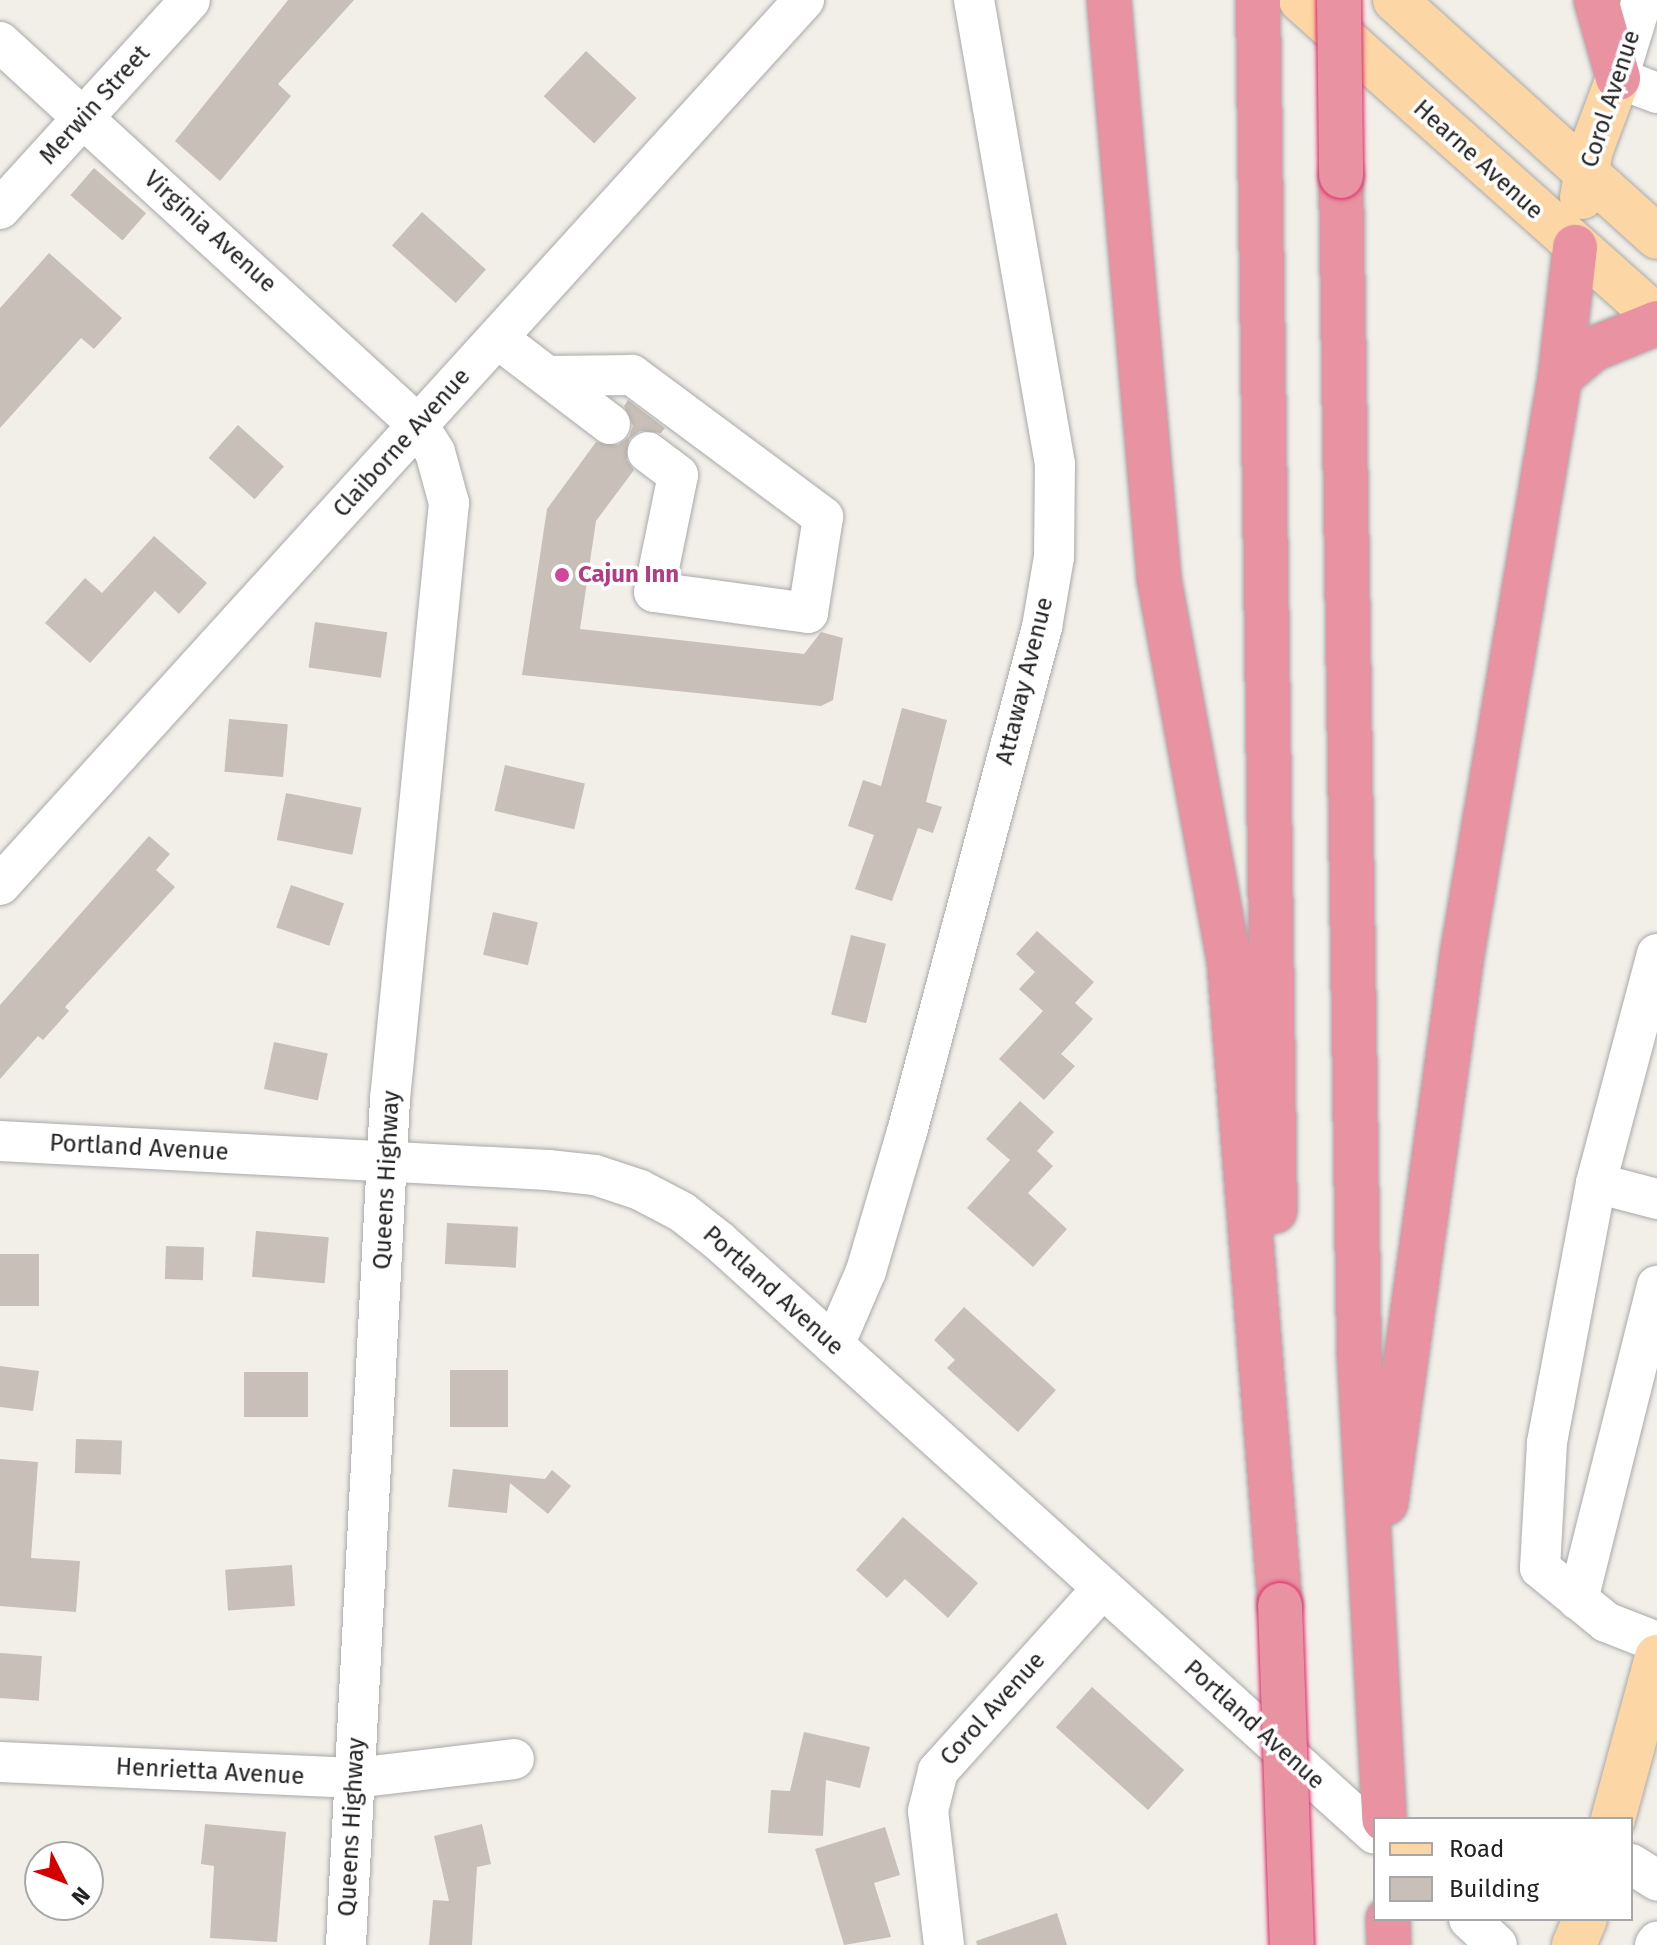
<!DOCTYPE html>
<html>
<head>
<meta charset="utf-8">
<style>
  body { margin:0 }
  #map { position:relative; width:1657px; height:1945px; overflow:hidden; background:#f2efe9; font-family:"Fira Sans",sans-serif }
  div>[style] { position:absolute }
  .building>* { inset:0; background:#c7bfb8; transform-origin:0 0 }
  .roads { filter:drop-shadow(0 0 2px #a9a9a9) drop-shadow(0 0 2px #a9a9a9) }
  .minor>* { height:40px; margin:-20px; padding:0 20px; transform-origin:20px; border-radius:20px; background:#fff }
  .major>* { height:44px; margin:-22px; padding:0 22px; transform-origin:22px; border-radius:22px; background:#fcd6a4 }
  .highway>* { height:44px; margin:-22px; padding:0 22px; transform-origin:22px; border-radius:22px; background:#e892a2 }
  .bridges { filter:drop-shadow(0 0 2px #dc2a67) drop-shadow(0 0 2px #dc2a67) }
  .highway-bridge>* { height:44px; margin:-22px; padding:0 22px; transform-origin:22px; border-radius:22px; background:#e892a2 }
  .dots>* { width:22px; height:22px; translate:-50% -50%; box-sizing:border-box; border:4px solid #fff; border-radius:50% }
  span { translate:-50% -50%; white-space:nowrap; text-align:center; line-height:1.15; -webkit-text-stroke:7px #fff; paint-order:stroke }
  .street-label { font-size:24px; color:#222 }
  .hotel-label { font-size:24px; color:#b23c85; font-weight:700 }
  .left { translate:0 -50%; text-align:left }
  .legend { position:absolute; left:1373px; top:1817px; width:260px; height:104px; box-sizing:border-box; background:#fff; border:2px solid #a7a7a7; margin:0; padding:10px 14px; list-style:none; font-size:24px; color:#222 }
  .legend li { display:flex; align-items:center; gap:16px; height:40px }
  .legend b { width:40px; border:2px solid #a7a7a7 }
  .north { position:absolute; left:24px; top:1841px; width:80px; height:80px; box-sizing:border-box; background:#fff; border:2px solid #a7a7a7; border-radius:50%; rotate:132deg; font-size:22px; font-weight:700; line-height:32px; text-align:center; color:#222 }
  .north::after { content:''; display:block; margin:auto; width:28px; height:36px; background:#d40000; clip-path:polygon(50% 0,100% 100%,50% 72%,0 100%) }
</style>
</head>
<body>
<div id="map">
  <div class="building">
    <div style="clip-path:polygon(288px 0,354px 0,278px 84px,291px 96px,220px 181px,175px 141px)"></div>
    <div style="left:586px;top:51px;width:69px;height:62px;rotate:43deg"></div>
    <div style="left:94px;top:168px;width:69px;height:36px;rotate:41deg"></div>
    <div style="left:422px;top:212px;width:86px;height:45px;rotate:42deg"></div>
    <div style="clip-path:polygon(49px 253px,122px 318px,94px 349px,81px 338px,0 428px,0 308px)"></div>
    <div style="clip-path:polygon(628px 400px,665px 428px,661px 433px,640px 431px,629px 439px,627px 460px,634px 470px,596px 521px,580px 629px,804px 654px,821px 632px,843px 638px,833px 700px,821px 706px,522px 675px,547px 509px,596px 442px,618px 445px,629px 437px,633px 426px,624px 406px)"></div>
    <div style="left:238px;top:425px;width:62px;height:44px;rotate:42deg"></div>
    <div style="clip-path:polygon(154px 536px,207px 583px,179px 614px,155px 591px,90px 663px,45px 623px,85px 578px,102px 593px)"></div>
    <div style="left:315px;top:622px;width:73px;height:46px;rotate:8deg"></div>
    <div style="clip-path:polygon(902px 708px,947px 720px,926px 802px,942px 807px,933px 833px,918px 828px,892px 901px,855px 889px,874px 835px,848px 826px,863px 780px,881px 786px)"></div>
    <div style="left:229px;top:719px;width:59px;height:53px;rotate:5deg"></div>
    <div style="left:505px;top:765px;width:82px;height:47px;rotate:13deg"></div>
    <div style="left:286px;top:793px;width:77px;height:48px;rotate:11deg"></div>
    <div style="clip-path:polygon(149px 836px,170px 854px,156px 870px,175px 887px,65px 1007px,69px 1011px,43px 1040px,38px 1036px,0 1079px,0 1005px)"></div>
    <div style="left:291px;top:885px;width:56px;height:45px;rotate:19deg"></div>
    <div style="left:493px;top:912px;width:46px;height:44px;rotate:13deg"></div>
    <div style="clip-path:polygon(1037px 931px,1094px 982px,1075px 1003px,1093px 1019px,1061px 1054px,1075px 1066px,1044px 1100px,999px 1059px,1043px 1011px,1019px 989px,1035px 972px,1016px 954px)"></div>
    <div style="left:851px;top:935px;width:36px;height:82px;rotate:14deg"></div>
    <div style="left:274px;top:1042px;width:55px;height:48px;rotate:12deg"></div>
    <div style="clip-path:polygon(1020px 1101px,1054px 1132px,1037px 1151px,1053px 1166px,1028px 1193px,1067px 1229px,1033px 1267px,967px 1208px,1010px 1160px,986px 1139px)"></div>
    <div style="left:447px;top:1223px;width:71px;height:41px;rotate:3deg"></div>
    <div style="left:256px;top:1231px;width:73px;height:46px;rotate:5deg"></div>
    <div style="left:166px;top:1246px;width:38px;height:33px;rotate:2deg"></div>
    <div style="left:0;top:1254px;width:39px;height:52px"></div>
    <div style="clip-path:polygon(964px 1307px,1056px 1390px,1018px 1432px,947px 1368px,955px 1360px,934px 1340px)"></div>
    <div style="clip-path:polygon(0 1366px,39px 1371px,33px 1411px,0 1407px)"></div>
    <div style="left:450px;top:1370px;width:58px;height:57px"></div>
    <div style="left:244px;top:1372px;width:64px;height:45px"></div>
    <div style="left:76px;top:1439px;width:46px;height:34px;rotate:2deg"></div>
    <div style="clip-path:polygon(0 1459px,38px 1462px,31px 1558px,80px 1561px,76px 1612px,0 1606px)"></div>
    <div style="clip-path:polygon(453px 1469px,545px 1479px,552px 1470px,571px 1486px,548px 1514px,510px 1483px,507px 1513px,448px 1507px)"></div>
    <div style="clip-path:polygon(903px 1517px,978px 1583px,948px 1618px,905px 1579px,887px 1598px,856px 1570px)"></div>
    <div style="left:292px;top:1565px;width:41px;height:67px;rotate:86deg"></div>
    <div style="left:0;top:1653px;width:42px;height:45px;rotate:4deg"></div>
    <div style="left:1092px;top:1687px;width:124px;height:54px;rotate:42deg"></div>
    <div style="clip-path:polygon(804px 1732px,870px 1747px,860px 1788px,826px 1780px,823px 1836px,768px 1833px,771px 1790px,790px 1791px)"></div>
    <div style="clip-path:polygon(205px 1824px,286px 1832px,277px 1942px,210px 1938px,214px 1866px,201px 1864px)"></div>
    <div style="clip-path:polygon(482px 1824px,491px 1864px,477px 1867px,472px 1945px,429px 1945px,433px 1900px,449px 1901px,434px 1836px)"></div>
    <div style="clip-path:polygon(885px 1827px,900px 1875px,874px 1883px,891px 1937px,844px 1945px,815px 1849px)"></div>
    <div style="clip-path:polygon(1057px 1913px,1067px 1945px,977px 1945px,976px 1941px)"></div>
  </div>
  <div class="roads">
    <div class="minor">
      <div style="left:1642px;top:0;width:82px;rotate:107.1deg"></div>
      <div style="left:1618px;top:78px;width:42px;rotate:21deg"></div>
      <div style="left:0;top:42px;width:567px;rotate:42.5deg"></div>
      <div style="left:418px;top:425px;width:32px;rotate:58deg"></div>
      <div style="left:435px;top:452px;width:53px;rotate:74.6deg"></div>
      <div style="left:449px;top:503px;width:599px;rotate:95.65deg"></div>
      <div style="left:390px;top:1099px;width:847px;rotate:92.98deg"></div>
      <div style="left:0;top:209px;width:282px;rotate:-47.7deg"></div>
      <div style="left:497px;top:338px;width:142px;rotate:37.3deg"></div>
      <div style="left:547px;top:376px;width:85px;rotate:-0.7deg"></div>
      <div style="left:632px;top:375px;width:238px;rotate:36.6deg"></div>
      <div style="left:823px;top:517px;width:97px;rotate:98.9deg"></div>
      <div style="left:808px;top:613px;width:155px;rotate:-172.2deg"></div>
      <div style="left:654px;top:592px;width:119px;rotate:-78.4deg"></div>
      <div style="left:678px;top:475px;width:38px;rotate:-143deg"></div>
      <div style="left:0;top:885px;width:1196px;rotate:-47.75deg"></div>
      <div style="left:0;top:1141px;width:549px;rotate:3.03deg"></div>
      <div style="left:548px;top:1170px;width:47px;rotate:6.1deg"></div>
      <div style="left:595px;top:1175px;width:47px;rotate:18.4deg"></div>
      <div style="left:640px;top:1190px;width:47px;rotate:27.6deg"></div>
      <div style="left:682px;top:1212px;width:47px;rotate:38.1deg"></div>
      <div style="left:719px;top:1241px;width:884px;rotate:42.11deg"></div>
      <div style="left:1596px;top:1183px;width:237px;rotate:-75.1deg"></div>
      <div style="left:1657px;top:1199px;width:63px;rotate:-165.3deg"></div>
      <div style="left:1596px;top:1183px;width:265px;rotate:100.7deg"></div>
      <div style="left:1547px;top:1443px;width:125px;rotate:93.2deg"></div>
      <div style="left:1540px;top:1568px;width:85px;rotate:39.3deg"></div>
      <div style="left:1606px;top:1622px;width:55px;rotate:21.4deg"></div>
      <div style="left:834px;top:1345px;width:81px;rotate:-66.6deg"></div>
      <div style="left:866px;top:1271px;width:145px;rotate:-73.6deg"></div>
      <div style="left:907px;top:1132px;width:523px;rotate:-75.03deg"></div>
      <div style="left:1042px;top:627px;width:71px;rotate:-80.3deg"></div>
      <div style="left:1054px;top:557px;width:93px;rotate:-89.4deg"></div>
      <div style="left:1055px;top:464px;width:471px;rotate:-99.9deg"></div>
      <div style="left:1578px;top:1600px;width:324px;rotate:-75.9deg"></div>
      <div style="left:0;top:1762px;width:355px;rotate:2.6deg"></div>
      <div style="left:355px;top:1778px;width:160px;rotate:-6.8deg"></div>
      <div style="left:1631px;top:1864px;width:31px;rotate:32deg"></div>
      <div style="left:1469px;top:1919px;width:38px;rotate:43deg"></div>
      <div style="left:944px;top:1945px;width:135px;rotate:-96.8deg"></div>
      <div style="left:928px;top:1811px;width:41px;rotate:-76deg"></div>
      <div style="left:938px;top:1771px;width:246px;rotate:-48deg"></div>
      <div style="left:1655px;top:1945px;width:4px;rotate:-56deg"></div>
    </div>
    <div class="major">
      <div style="left:1301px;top:0;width:477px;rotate:41.7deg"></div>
      <div style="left:1395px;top:0;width:353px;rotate:42.1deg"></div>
      <div style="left:1582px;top:197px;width:48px;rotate:-79.2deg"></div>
      <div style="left:1591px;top:150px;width:77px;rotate:-69.4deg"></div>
      <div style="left:1613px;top:1819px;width:168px;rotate:-74.8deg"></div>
      <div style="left:1574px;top:1945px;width:28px;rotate:-67deg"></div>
    </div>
    <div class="highway">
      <div style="left:1109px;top:0;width:581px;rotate:85.06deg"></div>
      <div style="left:1159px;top:579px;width:387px;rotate:79.6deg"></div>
      <div style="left:1229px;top:960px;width:647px;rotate:85.48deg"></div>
      <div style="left:1258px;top:0;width:1211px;rotate:89.2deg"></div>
      <div style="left:1596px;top:0;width:81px;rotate:74.2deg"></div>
      <div style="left:1341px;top:176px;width:1175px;rotate:89.12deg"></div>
      <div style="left:1359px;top:1351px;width:469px;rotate:86.9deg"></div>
      <div style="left:1560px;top:377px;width:43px;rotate:-40.3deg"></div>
      <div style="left:1593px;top:349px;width:69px;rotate:-22.1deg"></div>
      <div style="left:1386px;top:1503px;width:553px;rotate:-82.1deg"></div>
      <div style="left:1462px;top:955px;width:586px;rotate:-80.38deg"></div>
      <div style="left:1560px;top:377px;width:131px;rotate:-83.4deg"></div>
      <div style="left:1388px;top:1919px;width:26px;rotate:88deg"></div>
    </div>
  </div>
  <div class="bridges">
    <div class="highway-bridge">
      <div style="left:1339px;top:0;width:176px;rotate:89.3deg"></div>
      <div style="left:1280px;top:1605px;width:340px;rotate:88deg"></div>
    </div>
  </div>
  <div class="dots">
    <div style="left:562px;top:575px;background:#d1479c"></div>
  </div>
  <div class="street-label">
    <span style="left:1611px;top:99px;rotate:-72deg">Corol Avenue</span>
    <span style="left:95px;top:105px;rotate:-48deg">Merwin Street</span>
    <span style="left:1478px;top:160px;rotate:42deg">Hearne Avenue</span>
    <span style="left:210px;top:232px;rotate:42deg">Virginia Avenue</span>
    <span style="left:402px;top:443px;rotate:-48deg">Claiborne Avenue</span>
    <span style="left:1025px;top:681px;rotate:-76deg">Attaway Avenue</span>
    <span style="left:139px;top:1148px;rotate:3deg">Portland Avenue</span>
    <span style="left:387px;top:1180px;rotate:-87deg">Queens Highway</span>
    <span style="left:773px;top:1291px;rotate:42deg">Portland Avenue</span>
    <span style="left:993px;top:1709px;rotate:-48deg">Corol Avenue</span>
    <span style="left:1254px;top:1725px;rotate:42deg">Portland Avenue</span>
    <span style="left:210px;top:1772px;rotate:3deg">Henrietta Avenue</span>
    <span style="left:352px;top:1827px;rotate:-87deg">Queens Highway</span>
  </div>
  <div class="hotel-label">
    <span class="left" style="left:578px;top:575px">Cajun Inn</span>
  </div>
  <ul class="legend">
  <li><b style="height:10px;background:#fcd6a4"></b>Road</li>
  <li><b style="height:22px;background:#c7bfb8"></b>Building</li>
  </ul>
  <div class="north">N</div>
</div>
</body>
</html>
